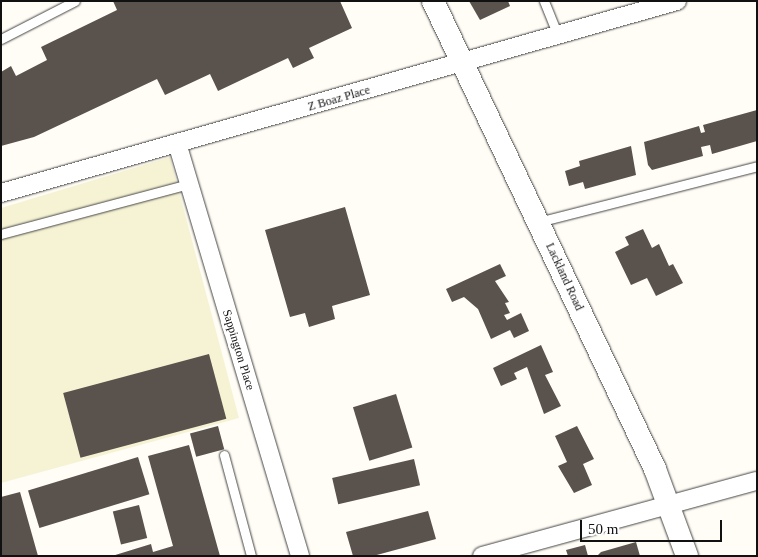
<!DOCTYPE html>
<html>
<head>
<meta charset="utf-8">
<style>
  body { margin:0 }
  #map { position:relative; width:758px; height:557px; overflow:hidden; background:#fffdf5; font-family:Georgia,serif }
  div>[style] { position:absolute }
  .farmland>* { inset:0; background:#f6f3d4 }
  .building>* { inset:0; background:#5a524d; transform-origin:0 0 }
  .roads { filter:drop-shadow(0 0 1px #444) drop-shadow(0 0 1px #444) }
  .service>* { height:9px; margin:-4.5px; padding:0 4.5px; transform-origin:4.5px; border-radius:4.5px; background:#fff }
  .minor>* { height:18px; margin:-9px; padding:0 9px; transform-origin:9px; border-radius:9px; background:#fff }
  .tertiary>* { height:22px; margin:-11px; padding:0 11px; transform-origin:11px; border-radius:11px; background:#fff }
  span { translate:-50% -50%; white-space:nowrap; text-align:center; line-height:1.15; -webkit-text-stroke:5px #fff; paint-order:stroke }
  .street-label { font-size:12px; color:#111 }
  .frame { position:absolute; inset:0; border:2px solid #111; pointer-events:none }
  .scale { position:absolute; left:580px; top:520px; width:142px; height:22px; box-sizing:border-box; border:2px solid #111; border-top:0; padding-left:6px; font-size:15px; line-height:18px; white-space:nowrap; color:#111; -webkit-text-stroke:4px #fff; paint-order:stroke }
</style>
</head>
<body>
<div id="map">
  <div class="farmland">
    <div style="clip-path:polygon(170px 157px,239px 418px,1px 483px,1px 208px)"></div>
  </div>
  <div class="building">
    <div style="clip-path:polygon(113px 1px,340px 1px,352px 28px,309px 48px,314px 58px,293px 68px,288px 58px,218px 91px,210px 74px,165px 95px,157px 79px,34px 137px,1px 146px,1px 72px,11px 66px,16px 76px,47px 60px,41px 47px,117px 10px)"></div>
    <div style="clip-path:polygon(469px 1px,508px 1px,510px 6px,480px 20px)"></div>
    <div style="clip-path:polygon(757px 110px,757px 141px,712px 154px,710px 145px,701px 147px,703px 156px,652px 170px,648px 165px,644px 142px,699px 126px,701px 133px,705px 132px,703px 125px)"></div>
    <div style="clip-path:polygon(631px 146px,636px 175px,585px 189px,583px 182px,569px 186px,565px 171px,580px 166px,579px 161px)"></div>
    <div style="clip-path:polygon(345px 207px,370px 295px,332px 306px,335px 319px,309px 327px,305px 313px,290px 317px,265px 230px)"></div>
    <div style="clip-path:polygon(643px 229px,652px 248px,659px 244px,669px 266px,673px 264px,683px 283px,656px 296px,647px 278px,631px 285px,615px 252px,629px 245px,625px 237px)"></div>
    <div style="clip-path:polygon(500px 264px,506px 276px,495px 281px,509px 302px,505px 303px,510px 313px,504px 315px,507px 320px,521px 313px,529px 331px,514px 338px,510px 330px,491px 339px,478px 309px,464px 297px,452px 302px,446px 289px)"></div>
    <div style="clip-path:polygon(541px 345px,553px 372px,545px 375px,561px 406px,544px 414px,527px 367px,514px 373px,517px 379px,501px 386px,493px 368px)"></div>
    <div style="left:209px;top:354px;width:67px;height:151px;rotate:75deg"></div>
    <div style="left:396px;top:394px;width:56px;height:45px;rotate:73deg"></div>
    <div style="left:218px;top:426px;width:24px;height:29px;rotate:75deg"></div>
    <div style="clip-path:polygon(577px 426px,594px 459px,583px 464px,592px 485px,574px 493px,558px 466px,567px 462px,555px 436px)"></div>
    <div style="clip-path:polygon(189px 445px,220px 556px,112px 556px,151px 544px,153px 552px,173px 546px,148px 456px)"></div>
    <div style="left:138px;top:457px;width:39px;height:115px;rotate:73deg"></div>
    <div style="left:414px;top:459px;width:27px;height:84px;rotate:77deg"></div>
    <div style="clip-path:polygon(20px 492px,38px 556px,1px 556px,1px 497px)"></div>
    <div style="left:139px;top:505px;width:34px;height:27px;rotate:76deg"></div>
    <div style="clip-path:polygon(428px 511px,436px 539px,373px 556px,353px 556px,346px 532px)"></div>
    <div style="clip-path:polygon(636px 542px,640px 556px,597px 556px,601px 552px)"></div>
    <div style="clip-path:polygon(585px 545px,588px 556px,568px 556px,566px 550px)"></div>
  </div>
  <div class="roads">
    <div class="service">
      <div style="left:544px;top:1px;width:37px;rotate:68deg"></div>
      <div style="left:1px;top:39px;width:83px;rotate:-27.2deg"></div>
      <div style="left:538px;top:222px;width:226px;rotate:-14.3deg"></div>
      <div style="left:1px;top:234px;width:195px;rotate:-14.9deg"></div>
      <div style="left:224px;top:455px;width:105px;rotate:75deg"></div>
    </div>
    <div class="minor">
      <div style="left:177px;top:143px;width:431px;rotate:73.4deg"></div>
      <div style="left:1px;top:193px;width:703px;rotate:-15.86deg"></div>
      <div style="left:482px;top:556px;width:285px;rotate:-15.3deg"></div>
    </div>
    <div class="tertiary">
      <div style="left:433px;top:1px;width:518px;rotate:64.62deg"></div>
      <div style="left:655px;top:469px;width:93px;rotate:69.8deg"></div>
    </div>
  </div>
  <div class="street-label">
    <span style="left:339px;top:99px;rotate:-16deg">Z Boaz Place</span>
    <span style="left:564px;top:277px;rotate:65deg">Lackland Road</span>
    <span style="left:238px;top:350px;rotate:73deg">Sappington Place</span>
  </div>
  <div class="frame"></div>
  <div class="scale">50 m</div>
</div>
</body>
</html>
